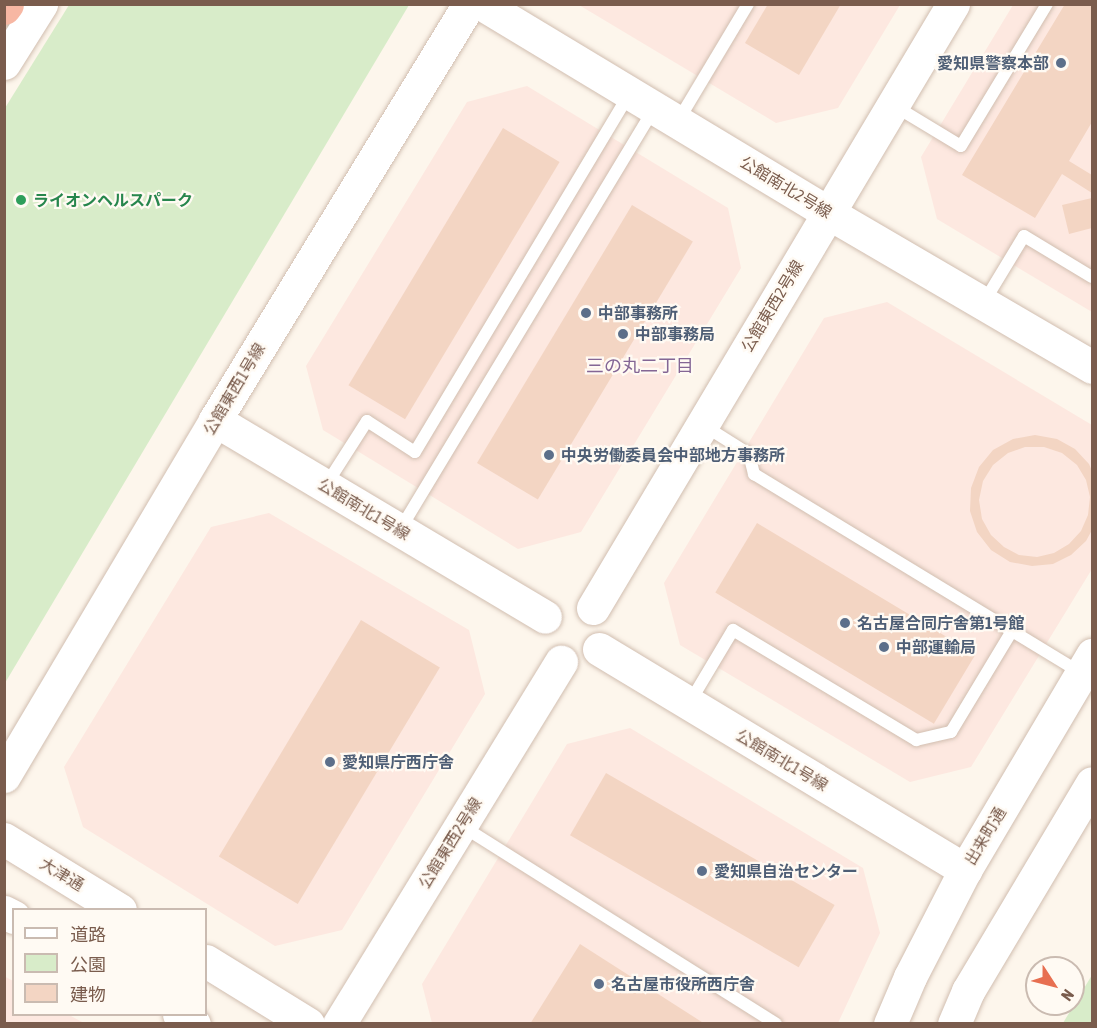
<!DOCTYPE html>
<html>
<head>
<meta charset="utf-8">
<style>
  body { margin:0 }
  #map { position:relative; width:1097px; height:1028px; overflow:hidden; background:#fdf6ec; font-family:"Asap Condensed","Noto Sans JP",sans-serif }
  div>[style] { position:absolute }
  .commercial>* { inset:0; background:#fde8e0 }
  .green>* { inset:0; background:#d8ecc9 }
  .building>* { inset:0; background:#f3d5c3; transform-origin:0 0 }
  .roads { filter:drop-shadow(0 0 2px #d1beb0) drop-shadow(0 0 2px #d1beb0) }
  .lane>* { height:12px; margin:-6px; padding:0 6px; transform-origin:6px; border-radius:6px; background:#fff }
  .secondary>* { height:33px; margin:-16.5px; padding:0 16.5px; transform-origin:16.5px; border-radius:16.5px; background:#fff }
  .highway>* { height:33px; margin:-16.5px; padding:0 16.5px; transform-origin:16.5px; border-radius:16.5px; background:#f7b7a3 }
  .dots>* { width:16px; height:16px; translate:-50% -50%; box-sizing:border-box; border:3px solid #fffaf3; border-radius:50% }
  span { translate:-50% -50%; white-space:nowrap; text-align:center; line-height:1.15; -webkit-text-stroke:4.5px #fffaf3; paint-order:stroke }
  .service-label { font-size:16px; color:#4e5e75; font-weight:700 }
  .right { translate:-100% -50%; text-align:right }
  .left { translate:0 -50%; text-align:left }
  .street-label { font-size:16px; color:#7a5c4d }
  .leisure-label { font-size:16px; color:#27864d; font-weight:700 }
  .neighbourhood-label { font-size:18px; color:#846695 }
  .frame { position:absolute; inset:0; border:6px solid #7a5c4d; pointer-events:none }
  .legend { position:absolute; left:12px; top:908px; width:195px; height:108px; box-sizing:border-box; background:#fffaf3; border:2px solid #cabbb1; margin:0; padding:8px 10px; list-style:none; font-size:18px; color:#7a5c4d }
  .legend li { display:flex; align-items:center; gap:12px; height:30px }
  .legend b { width:30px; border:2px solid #cabbb1 }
  .north { position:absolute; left:1025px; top:956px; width:60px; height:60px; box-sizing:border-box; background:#fffaf3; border:2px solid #cabbb1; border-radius:50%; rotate:126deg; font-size:16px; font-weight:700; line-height:24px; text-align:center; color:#7a5c4d }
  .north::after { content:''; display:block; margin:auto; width:21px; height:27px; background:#e76f51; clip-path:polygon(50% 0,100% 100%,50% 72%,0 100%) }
</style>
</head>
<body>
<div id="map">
  <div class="commercial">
    <div style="clip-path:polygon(579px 5px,900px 5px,838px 108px,776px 123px)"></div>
    <div style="clip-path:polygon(1013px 5px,1092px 5px,1092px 312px,937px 219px,921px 157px)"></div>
    <div style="clip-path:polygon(527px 86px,728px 208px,741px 268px,581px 532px,518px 549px,323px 430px,306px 366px,467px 102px)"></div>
    <div style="clip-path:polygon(887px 302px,1092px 425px,1092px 569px,971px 767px,910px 782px,680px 645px,664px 583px,824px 318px)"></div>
    <div style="clip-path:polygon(269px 513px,469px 630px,485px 694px,342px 930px,275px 946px,83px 827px,64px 767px,211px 527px)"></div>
    <div style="clip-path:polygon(630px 728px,863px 868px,880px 933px,838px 1023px,432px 1023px,422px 984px,567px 744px)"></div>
    <div style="clip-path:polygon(4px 976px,13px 981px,14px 1014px,69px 1015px,84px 1023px,5px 1023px)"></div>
  </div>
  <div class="green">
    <div style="clip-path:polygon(69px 5px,409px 5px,5px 683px,5px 108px)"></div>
    <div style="clip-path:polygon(1092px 975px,1092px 1023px,1063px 1023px)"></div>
  </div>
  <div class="building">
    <div style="clip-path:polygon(768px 4px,841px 4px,799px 75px,745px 43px)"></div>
    <div style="clip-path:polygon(1065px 4px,1092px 4px,1092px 122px,1069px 161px,1092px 175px,1092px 193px,1062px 174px,1035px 218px,962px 175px)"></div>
    <div style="left:503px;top:128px;width:66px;height:300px;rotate:31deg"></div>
    <div style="clip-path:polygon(1092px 198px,1092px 228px,1069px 234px,1062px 205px)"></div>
    <div style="left:632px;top:205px;width:71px;height:301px;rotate:31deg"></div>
    <div style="clip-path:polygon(evenodd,1035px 435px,1057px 439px,1075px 449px,1089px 464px,1092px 471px,1092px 530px,1086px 541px,1071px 555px,1053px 564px,1032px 566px,1010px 562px,991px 550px,977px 532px,970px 511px,971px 488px,979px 467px,993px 450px,1013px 439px,1035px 435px,1025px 447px,1044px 447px,1062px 453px,1077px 465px,1086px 480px,1090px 497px,1088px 515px,1081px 531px,1069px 544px,1054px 553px,1037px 557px,1019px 555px,1004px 547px,991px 535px,982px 519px,979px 500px,983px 481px,993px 465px,1008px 453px,1025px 447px)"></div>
    <div style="left:757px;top:523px;width:255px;height:81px;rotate:31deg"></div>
    <div style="left:361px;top:620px;width:92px;height:276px;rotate:31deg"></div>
    <div style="left:606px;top:773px;width:264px;height:72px;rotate:30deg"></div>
    <div style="clip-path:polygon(580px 944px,705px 1024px,530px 1024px)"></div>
  </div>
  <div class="roads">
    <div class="lane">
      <div style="left:893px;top:105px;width:79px;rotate:31.1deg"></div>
      <div style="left:961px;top:146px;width:166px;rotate:-58.8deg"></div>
      <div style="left:678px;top:121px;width:136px;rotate:-59.1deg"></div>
      <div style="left:984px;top:302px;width:77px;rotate:-58.8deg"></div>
      <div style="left:1024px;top:236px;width:79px;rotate:31.1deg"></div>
      <div style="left:703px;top:425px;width:54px;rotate:32.2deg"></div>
      <div style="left:749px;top:454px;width:21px;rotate:76deg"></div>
      <div style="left:754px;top:474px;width:381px;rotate:31.3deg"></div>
      <div style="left:326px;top:485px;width:76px;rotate:-57.4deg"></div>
      <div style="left:367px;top:421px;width:57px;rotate:32.9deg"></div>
      <div style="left:415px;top:452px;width:417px;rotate:-59.1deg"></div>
      <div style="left:401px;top:528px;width:489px;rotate:-58.9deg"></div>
      <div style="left:690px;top:702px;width:84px;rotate:-59.2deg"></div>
      <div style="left:733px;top:630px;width:214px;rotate:31deg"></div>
      <div style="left:916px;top:740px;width:36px;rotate:-13deg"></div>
      <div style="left:951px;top:732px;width:118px;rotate:-58.9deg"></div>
      <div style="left:462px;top:826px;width:371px;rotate:32.2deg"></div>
    </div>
    <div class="secondary">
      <div style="left:482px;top:4px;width:403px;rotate:31.1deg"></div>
      <div style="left:827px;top:212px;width:307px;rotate:30.3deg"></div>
      <div style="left:4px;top:63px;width:70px;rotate:-57.9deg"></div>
      <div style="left:215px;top:420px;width:384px;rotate:30.8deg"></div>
      <div style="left:593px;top:608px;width:703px;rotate:-59.2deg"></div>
      <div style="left:599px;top:649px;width:428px;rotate:31.1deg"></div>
      <div style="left:4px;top:776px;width:414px;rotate:-59.3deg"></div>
      <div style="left:215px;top:420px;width:487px;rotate:-58.6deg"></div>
      <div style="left:4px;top:839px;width:136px;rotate:31.5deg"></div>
      <div style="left:4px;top:912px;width:11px;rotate:27deg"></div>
      <div style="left:206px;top:961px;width:120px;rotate:31.7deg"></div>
      <div style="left:179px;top:1014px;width:18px;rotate:34deg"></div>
      <div style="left:339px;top:1024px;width:425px;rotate:-58.5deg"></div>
      <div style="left:890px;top:1024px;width:51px;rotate:-66.9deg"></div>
      <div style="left:910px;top:977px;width:120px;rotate:-62.8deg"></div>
      <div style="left:965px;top:870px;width:250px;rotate:-59.4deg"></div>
      <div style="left:954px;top:1024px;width:36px;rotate:-67deg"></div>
      <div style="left:968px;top:991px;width:242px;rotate:-59.2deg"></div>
    </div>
    <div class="highway">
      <div style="left:4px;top:8px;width:5px;rotate:-53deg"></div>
    </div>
  </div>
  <div class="dots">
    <div style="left:1061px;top:63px;background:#5c6f8a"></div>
    <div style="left:21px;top:200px;background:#2e9e5b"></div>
    <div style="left:586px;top:313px;background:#5c6f8a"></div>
    <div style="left:623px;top:334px;background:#5c6f8a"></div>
    <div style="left:549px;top:455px;background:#5c6f8a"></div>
    <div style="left:845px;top:623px;background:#5c6f8a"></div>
    <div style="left:884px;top:647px;background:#5c6f8a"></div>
    <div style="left:330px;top:762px;background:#5c6f8a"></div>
    <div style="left:702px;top:871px;background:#5c6f8a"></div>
    <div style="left:599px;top:984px;background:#5c6f8a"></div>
  </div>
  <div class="service-label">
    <span class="right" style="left:1049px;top:63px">愛知県警察本部</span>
    <span class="left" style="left:598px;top:313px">中部事務所</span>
    <span class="left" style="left:635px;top:334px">中部事務局</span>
    <span class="left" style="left:561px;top:455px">中央労働委員会中部地方事務所</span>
    <span class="left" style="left:857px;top:623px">名古屋合同庁舎第1号館</span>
    <span class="left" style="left:896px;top:647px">中部運輸局</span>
    <span class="left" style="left:342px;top:762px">愛知県庁西庁舎</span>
    <span class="left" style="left:714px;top:871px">愛知県自治センター</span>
    <span class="left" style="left:611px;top:984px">名古屋市役所西庁舎</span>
  </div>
  <div class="street-label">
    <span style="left:786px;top:187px;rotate:31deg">公館南北2号線</span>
    <span style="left:772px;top:306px;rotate:-59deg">公館東西2号線</span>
    <span style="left:234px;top:389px;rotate:-59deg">公館東西1号線</span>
    <span style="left:364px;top:509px;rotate:31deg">公館南北1号線</span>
    <span style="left:782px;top:760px;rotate:31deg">公館南北1号線</span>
    <span style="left:985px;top:836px;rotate:-59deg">出来町通</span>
    <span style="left:450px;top:843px;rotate:-58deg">公館東西2号線</span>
    <span style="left:62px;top:874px;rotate:31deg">大津通</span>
  </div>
  <div class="leisure-label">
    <span class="left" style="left:33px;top:200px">ライオンヘルスパーク</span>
  </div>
  <div class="neighbourhood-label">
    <span style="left:640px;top:366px">三の丸二丁目</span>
  </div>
  <div class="frame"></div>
  <ul class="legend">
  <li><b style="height:8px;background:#fff"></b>道路</li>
  <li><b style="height:16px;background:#d8ecc9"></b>公園</li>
  <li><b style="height:16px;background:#f3d5c3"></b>建物</li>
  </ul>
  <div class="north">N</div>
</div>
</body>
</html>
